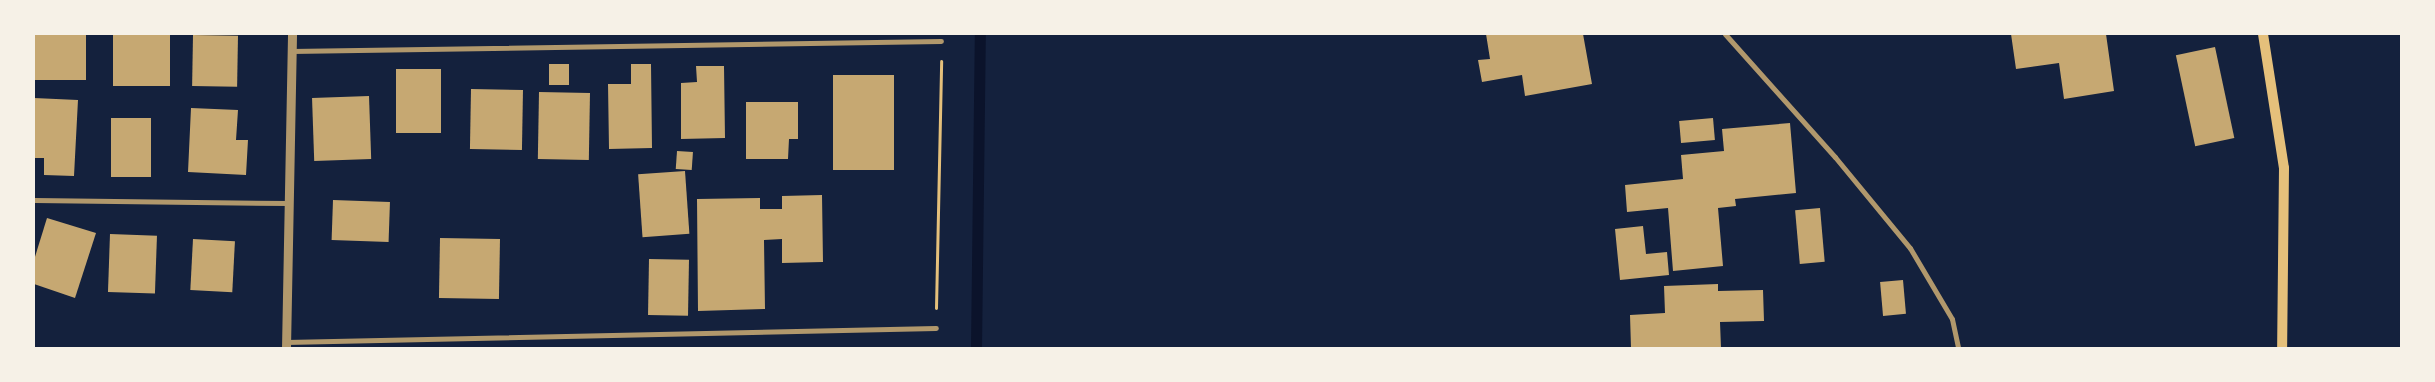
<!DOCTYPE html>
<html>
<head>
<meta charset="utf-8">
<style>
  body { margin:0 }
  #map { position:relative; width:2435px; height:382px; overflow:hidden; background:#14213d; font-family:Rubik,sans-serif }
  div>[style] { position:absolute }
  .stream>* { height:11px; margin:-5.5px; padding:0 5.5px; transform-origin:5.5px; border-radius:5.5px; background:#0b132b }
  .building>* { inset:0; background:#c6a872; transform-origin:0 0 }
  .path>* { height:3px; margin:-1.5px; padding:0 1.5px; transform-origin:1.5px; border-radius:1.5px; background:#e5c07b }
  .minor>* { height:5px; margin:-2.5px; padding:0 2.5px; transform-origin:2.5px; border-radius:2.5px; background:#b1986c }
  .tertiary>* { height:9px; margin:-4.5px; padding:0 4.5px; transform-origin:4.5px; border-radius:4.5px; background:#b1986c }
  .secondary>* { height:10px; margin:-5px; padding:0 5px; transform-origin:5px; border-radius:5px; background:#e5c07b }
  span { translate:-50% -50%; white-space:nowrap; text-align:center; line-height:1.15; -webkit-text-stroke:4.5px #f6f1e7; paint-order:stroke }
  .frame { position:absolute; inset:0; border:35px solid #f6f1e7; pointer-events:none }
</style>
</head>
<body>
<div id="map">
  <div class="stream">
    <div style="left:976px;top:348px;width:314px;rotate:-89.3deg"></div>
  </div>
  <div class="building">
    <div style="left:34px;top:34px;width:52px;height:46px"></div>
    <div style="left:113px;top:34px;width:57px;height:52px"></div>
    <div style="clip-path:polygon(1486px 34px,1583px 34px,1592px 84px,1525px 96px,1522px 75px,1482px 82px,1478px 60px,1490px 59px)"></div>
    <div style="clip-path:polygon(2011px 34px,2106px 34px,2114px 91px,2064px 99px,2059px 63px,2016px 69px)"></div>
    <div style="left:193px;top:35px;width:45px;height:51px;rotate:1deg"></div>
    <div style="left:2215px;top:47px;width:93px;height:40px;rotate:78deg"></div>
    <div style="left:549px;top:64px;width:20px;height:21px"></div>
    <div style="clip-path:polygon(631px 64px,651px 64px,652px 148px,609px 149px,608px 84px,631px 84px)"></div>
    <div style="clip-path:polygon(696px 66px,724px 66px,725px 138px,681px 139px,681px 83px,697px 82px)"></div>
    <div style="left:396px;top:69px;width:45px;height:64px"></div>
    <div style="left:833px;top:75px;width:61px;height:95px"></div>
    <div style="left:471px;top:89px;width:52px;height:60px;rotate:1deg"></div>
    <div style="left:539px;top:92px;width:51px;height:67px;rotate:1deg"></div>
    <div style="left:369px;top:96px;width:63px;height:57px;rotate:88deg"></div>
    <div style="clip-path:polygon(34px 98px,78px 100px,74px 176px,44px 175px,44px 158px,34px 158px)"></div>
    <div style="clip-path:polygon(746px 102px,798px 102px,798px 139px,789px 139px,788px 159px,746px 159px)"></div>
    <div style="clip-path:polygon(191px 108px,238px 110px,236px 140px,248px 140px,246px 175px,188px 172px)"></div>
    <div style="left:111px;top:118px;width:40px;height:59px"></div>
    <div style="left:1713px;top:118px;width:22px;height:34px;rotate:85deg"></div>
    <div style="clip-path:polygon(1790px 123px,1796px 193px,1735px 199px,1736px 206px,1718px 208px,1723px 266px,1673px 271px,1668px 208px,1627px 212px,1625px 185px,1683px 179px,1681px 155px,1724px 151px,1722px 129px)"></div>
    <div style="left:677px;top:151px;width:16px;height:18px;rotate:4deg"></div>
    <div style="left:685px;top:171px;width:63px;height:47px;rotate:86deg"></div>
    <div style="clip-path:polygon(822px 195px,823px 262px,782px 263px,782px 239px,764px 240px,765px 309px,698px 311px,697px 199px,760px 198px,760px 209px,782px 209px,782px 196px)"></div>
    <div style="left:333px;top:200px;width:57px;height:40px;rotate:2deg"></div>
    <div style="left:1820px;top:208px;width:54px;height:25px;rotate:85deg"></div>
    <div style="clip-path:polygon(47px 218px,96px 233px,75px 298px,34px 284px,34px 260px)"></div>
    <div style="clip-path:polygon(1643px 226px,1646px 254px,1667px 252px,1669px 275px,1620px 280px,1615px 229px)"></div>
    <div style="left:110px;top:234px;width:47px;height:58px;rotate:2deg"></div>
    <div style="left:440px;top:238px;width:60px;height:60px;rotate:1deg"></div>
    <div style="left:193px;top:239px;width:42px;height:51px;rotate:3deg"></div>
    <div style="left:649px;top:259px;width:40px;height:56px;rotate:1deg"></div>
    <div style="left:1903px;top:280px;width:34px;height:23px;rotate:85deg"></div>
    <div style="clip-path:polygon(1718px 284px,1718px 291px,1763px 290px,1764px 321px,1720px 322px,1721px 348px,1631px 348px,1630px 315px,1665px 313px,1664px 286px)"></div>
  </div>
  <div class="path">
    <div style="left:936px;top:308px;width:247px;rotate:-88.8deg"></div>
  </div>
  <div class="minor">
    <div style="left:1725px;top:34px;width:165px;rotate:48.2deg"></div>
    <div style="left:1835px;top:157px;width:118px;rotate:50.5deg"></div>
    <div style="left:1910px;top:248px;width:82px;rotate:59.4deg"></div>
    <div style="left:1952px;top:319px;width:30px;rotate:78deg"></div>
    <div style="left:291px;top:51px;width:650px;rotate:-0.88deg"></div>
    <div style="left:34px;top:200px;width:254px;rotate:0.7deg"></div>
    <div style="left:286px;top:342px;width:650px;rotate:-1.23deg"></div>
  </div>
  <div class="tertiary">
    <div style="left:286px;top:348px;width:314px;rotate:-88.9deg"></div>
  </div>
  <div class="secondary">
    <div style="left:2263px;top:34px;width:136px;rotate:81.1deg"></div>
    <div style="left:2284px;top:168px;width:180px;rotate:90.6deg"></div>
  </div>
  <div class="frame"></div>
</div>
</body>
</html>
